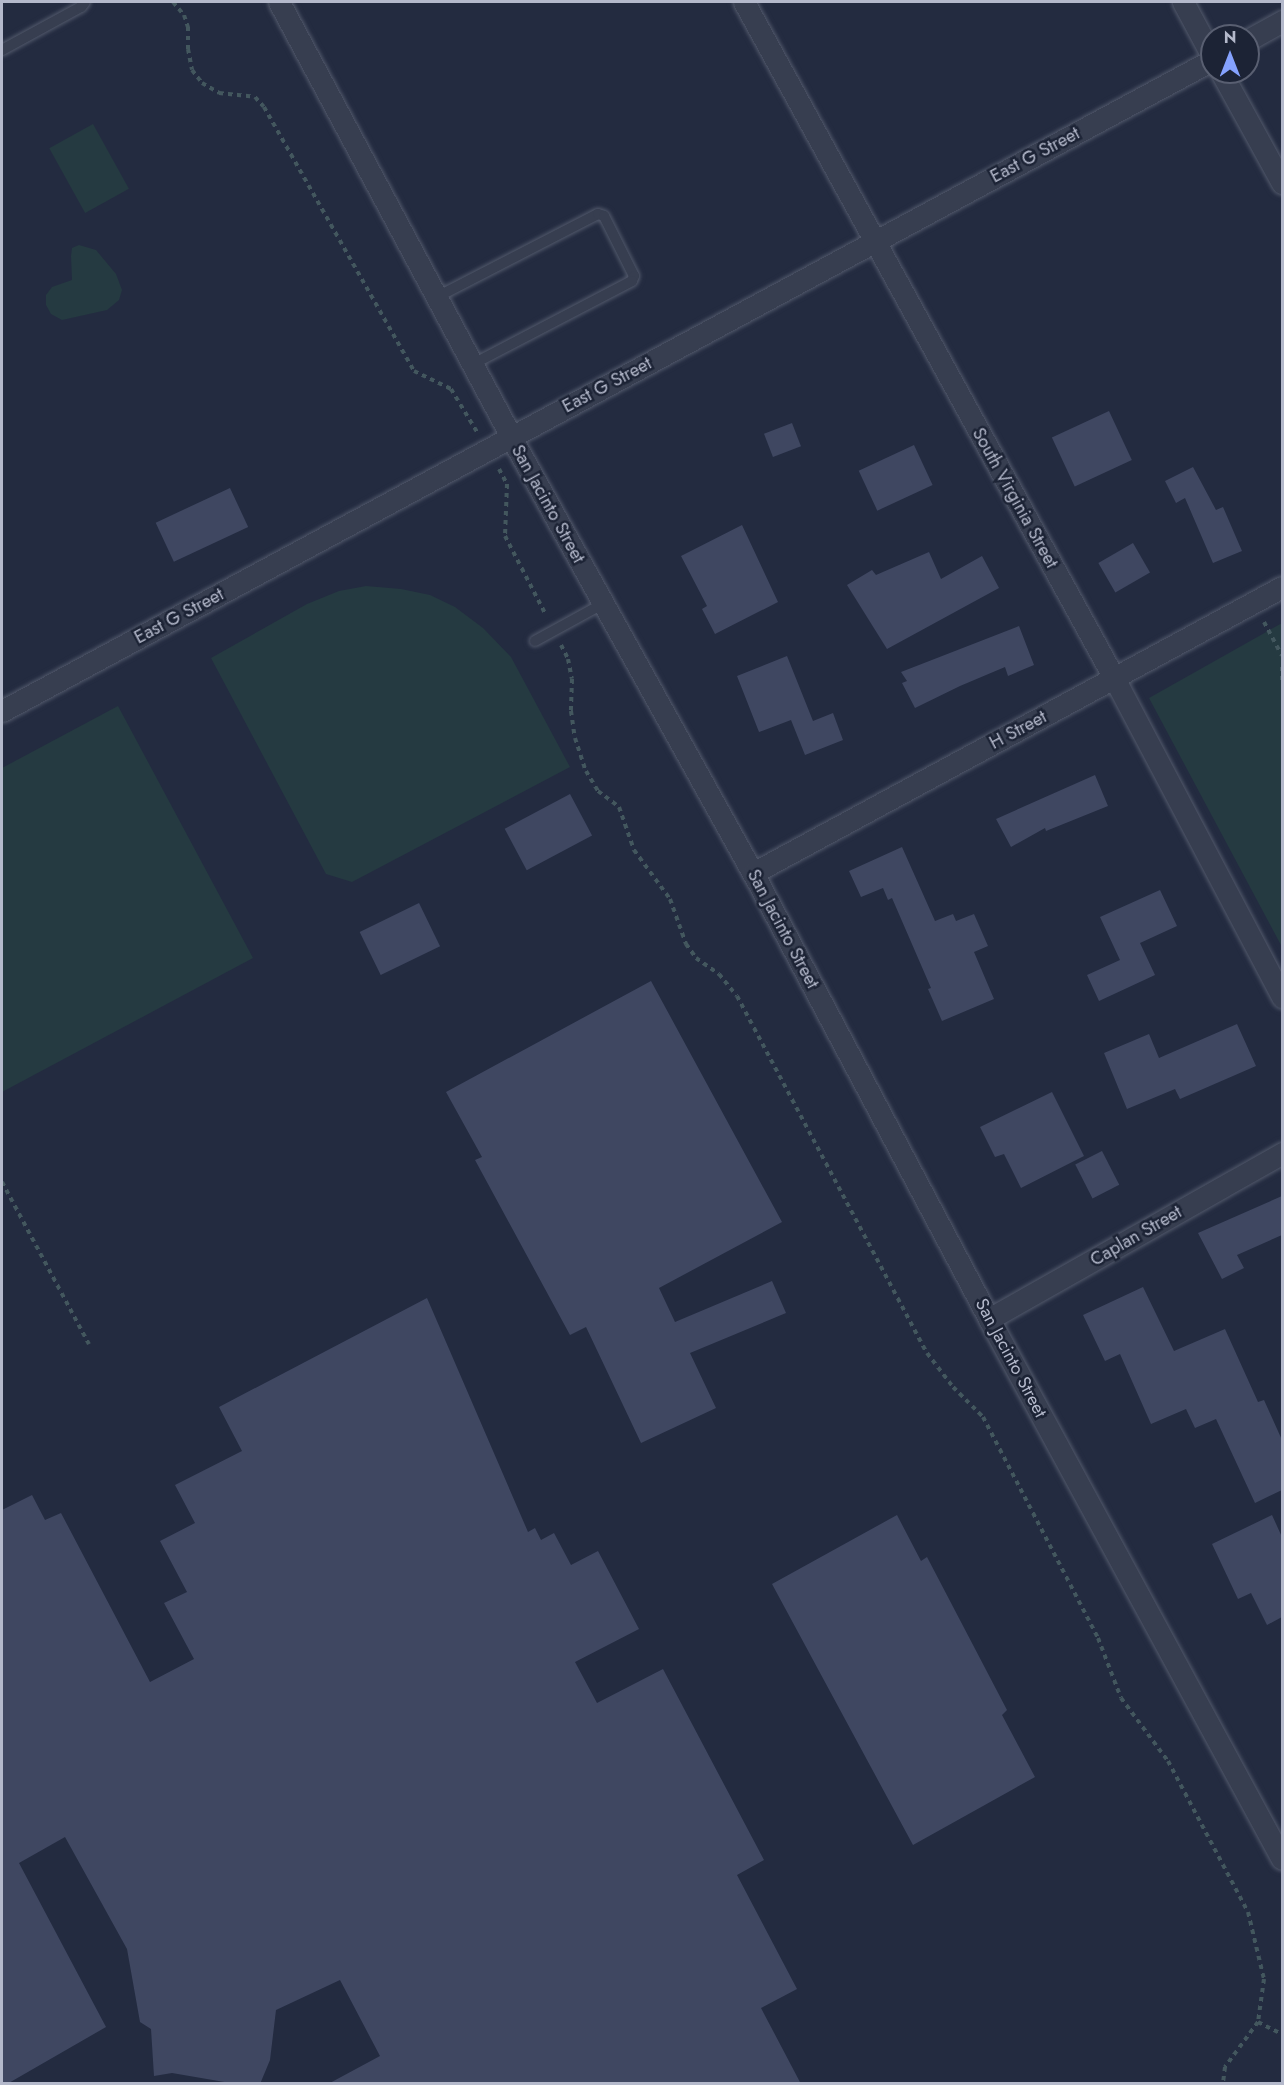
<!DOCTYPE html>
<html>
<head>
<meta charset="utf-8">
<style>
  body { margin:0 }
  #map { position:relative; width:1284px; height:2085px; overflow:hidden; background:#232b40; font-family:Jost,sans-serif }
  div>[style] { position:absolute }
  .green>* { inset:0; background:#253a41; transform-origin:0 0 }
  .building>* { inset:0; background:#3f4761; transform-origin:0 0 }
  .path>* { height:4px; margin-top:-2px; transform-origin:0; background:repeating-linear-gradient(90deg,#43575e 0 4.5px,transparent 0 9px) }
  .roads { filter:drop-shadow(0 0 2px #52596b) drop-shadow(0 0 2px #52596b) }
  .lane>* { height:10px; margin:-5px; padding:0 5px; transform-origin:5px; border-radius:5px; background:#373e50 }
  .street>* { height:21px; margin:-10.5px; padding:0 10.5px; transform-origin:10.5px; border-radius:10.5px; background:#373e50 }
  span { translate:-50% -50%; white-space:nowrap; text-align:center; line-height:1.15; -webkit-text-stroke:5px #1c2335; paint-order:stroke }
  .street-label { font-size:18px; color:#b4b9cb }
  .frame { position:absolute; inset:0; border:3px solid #b4b9cb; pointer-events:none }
  .north { position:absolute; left:1200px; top:24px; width:60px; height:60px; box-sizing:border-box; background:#1c2335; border:2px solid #595f71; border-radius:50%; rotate:0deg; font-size:16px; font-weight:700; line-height:24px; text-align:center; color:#b4b9cb }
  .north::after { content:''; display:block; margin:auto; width:21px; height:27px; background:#85a2fe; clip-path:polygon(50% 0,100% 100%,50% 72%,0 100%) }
</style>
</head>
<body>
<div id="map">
  <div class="green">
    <div style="left:93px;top:124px;width:74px;height:50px;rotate:61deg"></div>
    <div style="clip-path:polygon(79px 245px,96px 250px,116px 274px,122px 290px,119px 300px,107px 310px,62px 320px,51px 314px,46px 305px,46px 295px,52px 287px,72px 280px,71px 256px,72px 248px)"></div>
    <div style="clip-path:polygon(366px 586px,401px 589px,430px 595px,455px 607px,483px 628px,511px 657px,570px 767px,352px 882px,326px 874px,211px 658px,307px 604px,339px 591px)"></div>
    <div style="clip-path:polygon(1282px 623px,1282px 947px,1149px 698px)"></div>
    <div style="clip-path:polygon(118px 706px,253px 958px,2px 1092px,2px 768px)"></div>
  </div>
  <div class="building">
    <div style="left:1109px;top:411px;width:54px;height:63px;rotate:65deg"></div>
    <div style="left:792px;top:423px;width:25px;height:30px;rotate:69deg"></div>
    <div style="left:914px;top:445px;width:44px;height:61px;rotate:65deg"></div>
    <div style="clip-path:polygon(1193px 467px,1216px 510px,1223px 507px,1242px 551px,1213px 563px,1185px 498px,1176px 503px,1165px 481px)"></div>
    <div style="left:230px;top:488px;width:43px;height:82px;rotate:65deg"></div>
    <div style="clip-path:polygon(742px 525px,778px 602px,715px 634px,702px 609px,707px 606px,681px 556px)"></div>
    <div style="left:1133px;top:543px;width:34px;height:40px;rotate:60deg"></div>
    <div style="clip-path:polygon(929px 552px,941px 579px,982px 556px,999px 588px,887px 649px,847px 585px,872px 570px,876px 575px)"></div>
    <div style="clip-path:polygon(1019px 626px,1034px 665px,1008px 676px,1005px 667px,960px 686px,915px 708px,902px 683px,907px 681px,901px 672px)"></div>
    <div style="clip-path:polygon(787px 656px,813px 721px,833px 713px,843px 740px,805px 755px,791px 720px,759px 732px,737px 676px)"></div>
    <div style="clip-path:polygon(1095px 775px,1108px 806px,1046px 831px,1045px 828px,1011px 847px,996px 819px)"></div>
    <div style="left:570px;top:794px;width:47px;height:74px;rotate:62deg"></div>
    <div style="clip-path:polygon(902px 847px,935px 921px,953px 914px,956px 921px,974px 914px,988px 946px,974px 952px,994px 999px,942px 1021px,928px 989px,931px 988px,892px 898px,888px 900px,883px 888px,861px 897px,849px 871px)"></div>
    <div style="clip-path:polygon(1160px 890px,1177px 926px,1140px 943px,1155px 975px,1099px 1001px,1087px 975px,1120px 960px,1100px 917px)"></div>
    <div style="left:419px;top:903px;width:48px;height:66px;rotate:64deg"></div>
    <div style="clip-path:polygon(651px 981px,782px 1222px,659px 1288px,675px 1322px,772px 1281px,786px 1313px,690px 1353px,716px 1408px,641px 1443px,586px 1327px,570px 1335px,475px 1160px,482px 1157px,446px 1092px)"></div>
    <div style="clip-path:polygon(1237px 1024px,1256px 1066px,1180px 1099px,1175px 1089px,1127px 1109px,1104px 1053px,1149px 1034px,1159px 1058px)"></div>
    <div style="clip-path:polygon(1052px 1092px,1084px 1156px,1021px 1188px,1004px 1154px,995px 1157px,980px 1127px)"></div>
    <div style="left:1102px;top:1151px;width:38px;height:30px;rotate:63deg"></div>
    <div style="clip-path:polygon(1282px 1196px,1282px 1235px,1237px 1255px,1244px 1268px,1222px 1279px,1198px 1233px)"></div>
    <div style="clip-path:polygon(1143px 1287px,1174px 1351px,1225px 1329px,1258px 1402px,1264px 1400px,1282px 1440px,1282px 1490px,1255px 1503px,1216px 1419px,1195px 1428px,1186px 1409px,1151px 1424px,1120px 1354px,1105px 1361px,1083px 1315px)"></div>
    <div style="clip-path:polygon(427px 1298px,528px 1532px,535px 1528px,541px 1540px,554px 1533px,571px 1565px,598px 1551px,639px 1629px,575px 1662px,597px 1703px,663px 1669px,764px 1860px,737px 1875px,797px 1989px,761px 2008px,801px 2084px,328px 2084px,380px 2056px,340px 1980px,276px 2010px,270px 2060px,260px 2084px,236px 2084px,172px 2073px,154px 2076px,151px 2029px,140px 2022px,127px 1949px,65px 1837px,19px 1863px,106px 2027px,7px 2084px,2px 2084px,2px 1510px,32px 1495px,45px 1520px,61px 1513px,150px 1682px,194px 1659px,164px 1603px,187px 1592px,160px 1541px,195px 1523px,175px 1485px,242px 1451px,219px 1407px)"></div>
    <div style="clip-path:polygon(897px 1515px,921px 1561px,927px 1557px,1007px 1710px,1002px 1715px,1035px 1777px,913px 1845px,772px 1584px)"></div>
    <div style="clip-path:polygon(1272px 1515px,1282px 1537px,1282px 1617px,1267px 1625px,1251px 1593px,1238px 1599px,1212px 1544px)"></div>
  </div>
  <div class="path">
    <div style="left:173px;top:2px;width:17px;rotate:50deg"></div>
    <div style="left:184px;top:15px;width:13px;rotate:72deg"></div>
    <div style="left:188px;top:27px;width:22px;rotate:90deg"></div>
    <div style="left:188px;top:49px;width:21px;rotate:79deg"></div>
    <div style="left:192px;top:70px;width:16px;rotate:52deg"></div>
    <div style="left:202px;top:83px;width:20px;rotate:30deg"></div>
    <div style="left:219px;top:93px;width:36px;rotate:6deg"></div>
    <div style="left:255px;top:97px;width:13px;rotate:48deg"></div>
    <div style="left:264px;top:107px;width:304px;rotate:60.4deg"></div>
    <div style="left:414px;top:371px;width:41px;rotate:25.9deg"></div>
    <div style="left:451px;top:389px;width:50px;rotate:58.8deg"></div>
    <div style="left:499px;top:469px;width:17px;rotate:62deg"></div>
    <div style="left:507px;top:484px;width:52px;rotate:92.2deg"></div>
    <div style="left:505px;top:536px;width:89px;rotate:62.6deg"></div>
    <div style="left:1264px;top:622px;width:38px;rotate:62deg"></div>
    <div style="left:561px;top:645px;width:16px;rotate:63deg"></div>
    <div style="left:568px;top:659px;width:20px;rotate:79deg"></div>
    <div style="left:572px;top:679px;width:32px;rotate:92deg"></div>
    <div style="left:571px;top:711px;width:27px;rotate:82deg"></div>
    <div style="left:575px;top:738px;width:35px;rotate:72deg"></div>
    <div style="left:586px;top:771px;width:23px;rotate:59deg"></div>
    <div style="left:598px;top:791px;width:26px;rotate:37deg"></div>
    <div style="left:619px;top:807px;width:46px;rotate:70.8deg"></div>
    <div style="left:634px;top:850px;width:61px;rotate:53.7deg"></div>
    <div style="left:670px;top:899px;width:48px;rotate:70.4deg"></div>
    <div style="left:686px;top:944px;width:17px;rotate:54deg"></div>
    <div style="left:696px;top:958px;width:28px;rotate:35deg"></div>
    <div style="left:719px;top:974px;width:28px;rotate:51deg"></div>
    <div style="left:737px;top:996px;width:404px;rotate:62deg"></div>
    <div style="left:927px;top:1353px;width:43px;rotate:52.6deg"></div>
    <div style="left:953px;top:1387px;width:42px;rotate:45deg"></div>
    <div style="left:983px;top:1417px;width:249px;rotate:62.5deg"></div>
    <div style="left:1098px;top:1638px;width:64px;rotate:69deg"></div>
    <div style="left:1121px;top:1698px;width:79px;rotate:53.3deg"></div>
    <div style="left:1168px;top:1761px;width:171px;rotate:62.1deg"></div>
    <div style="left:1248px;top:1912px;width:69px;rotate:76.6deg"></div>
    <div style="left:1264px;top:1979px;width:43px;rotate:97.9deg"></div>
    <div style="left:1258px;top:2022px;width:56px;rotate:126.3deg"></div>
    <div style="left:1225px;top:2067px;width:17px;rotate:97deg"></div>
    <div style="left:1282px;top:667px;width:14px;rotate:90deg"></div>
    <div style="left:2px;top:1182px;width:184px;rotate:61.8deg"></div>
    <div style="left:1258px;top:2022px;width:27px;rotate:27deg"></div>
  </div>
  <div class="roads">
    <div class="lane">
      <div style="left:2px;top:50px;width:90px;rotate:-28.6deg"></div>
      <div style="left:81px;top:7px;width:6px;rotate:-51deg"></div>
      <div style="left:437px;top:297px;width:181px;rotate:-27.3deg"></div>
      <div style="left:598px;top:214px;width:6px;rotate:18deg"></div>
      <div style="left:604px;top:216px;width:67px;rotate:63.4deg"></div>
      <div style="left:634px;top:276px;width:5px;rotate:112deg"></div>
      <div style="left:632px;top:281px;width:179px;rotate:152.4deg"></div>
      <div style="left:535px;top:641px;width:79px;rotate:-28.8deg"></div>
    </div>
    <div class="street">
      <div style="left:279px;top:2px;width:493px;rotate:61.9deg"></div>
      <div style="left:511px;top:437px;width:499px;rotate:61deg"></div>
      <div style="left:753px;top:873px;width:505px;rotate:62.11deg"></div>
      <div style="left:989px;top:1319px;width:614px;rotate:61.52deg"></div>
      <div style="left:744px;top:2px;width:771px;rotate:61.31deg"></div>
      <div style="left:1114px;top:678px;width:361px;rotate:62.2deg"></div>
      <div style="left:1183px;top:2px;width:61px;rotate:61.8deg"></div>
      <div style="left:1248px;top:40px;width:39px;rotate:-29deg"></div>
      <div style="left:1221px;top:72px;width:127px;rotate:61.2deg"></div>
      <div style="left:2px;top:711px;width:1374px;rotate:-28.28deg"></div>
      <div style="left:753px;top:873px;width:601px;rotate:-28.4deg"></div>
      <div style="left:989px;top:1319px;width:337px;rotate:-29.5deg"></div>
    </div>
  </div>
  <div class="street-label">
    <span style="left:1035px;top:155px;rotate:-28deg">East G Street</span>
    <span style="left:607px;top:385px;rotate:-28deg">East G Street</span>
    <span style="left:1015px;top:498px;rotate:61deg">South Virginia Street</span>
    <span style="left:548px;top:504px;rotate:61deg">San Jacinto Street</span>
    <span style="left:179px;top:616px;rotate:-28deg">East G Street</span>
    <span style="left:1018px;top:730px;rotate:-28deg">H Street</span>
    <span style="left:783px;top:929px;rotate:62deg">San Jacinto Street</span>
    <span style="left:1136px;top:1236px;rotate:-30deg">Caplan Street</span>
    <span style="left:1011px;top:1358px;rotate:62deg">San Jacinto Street</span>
  </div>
  <div class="frame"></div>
  <div class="north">N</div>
</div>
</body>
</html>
